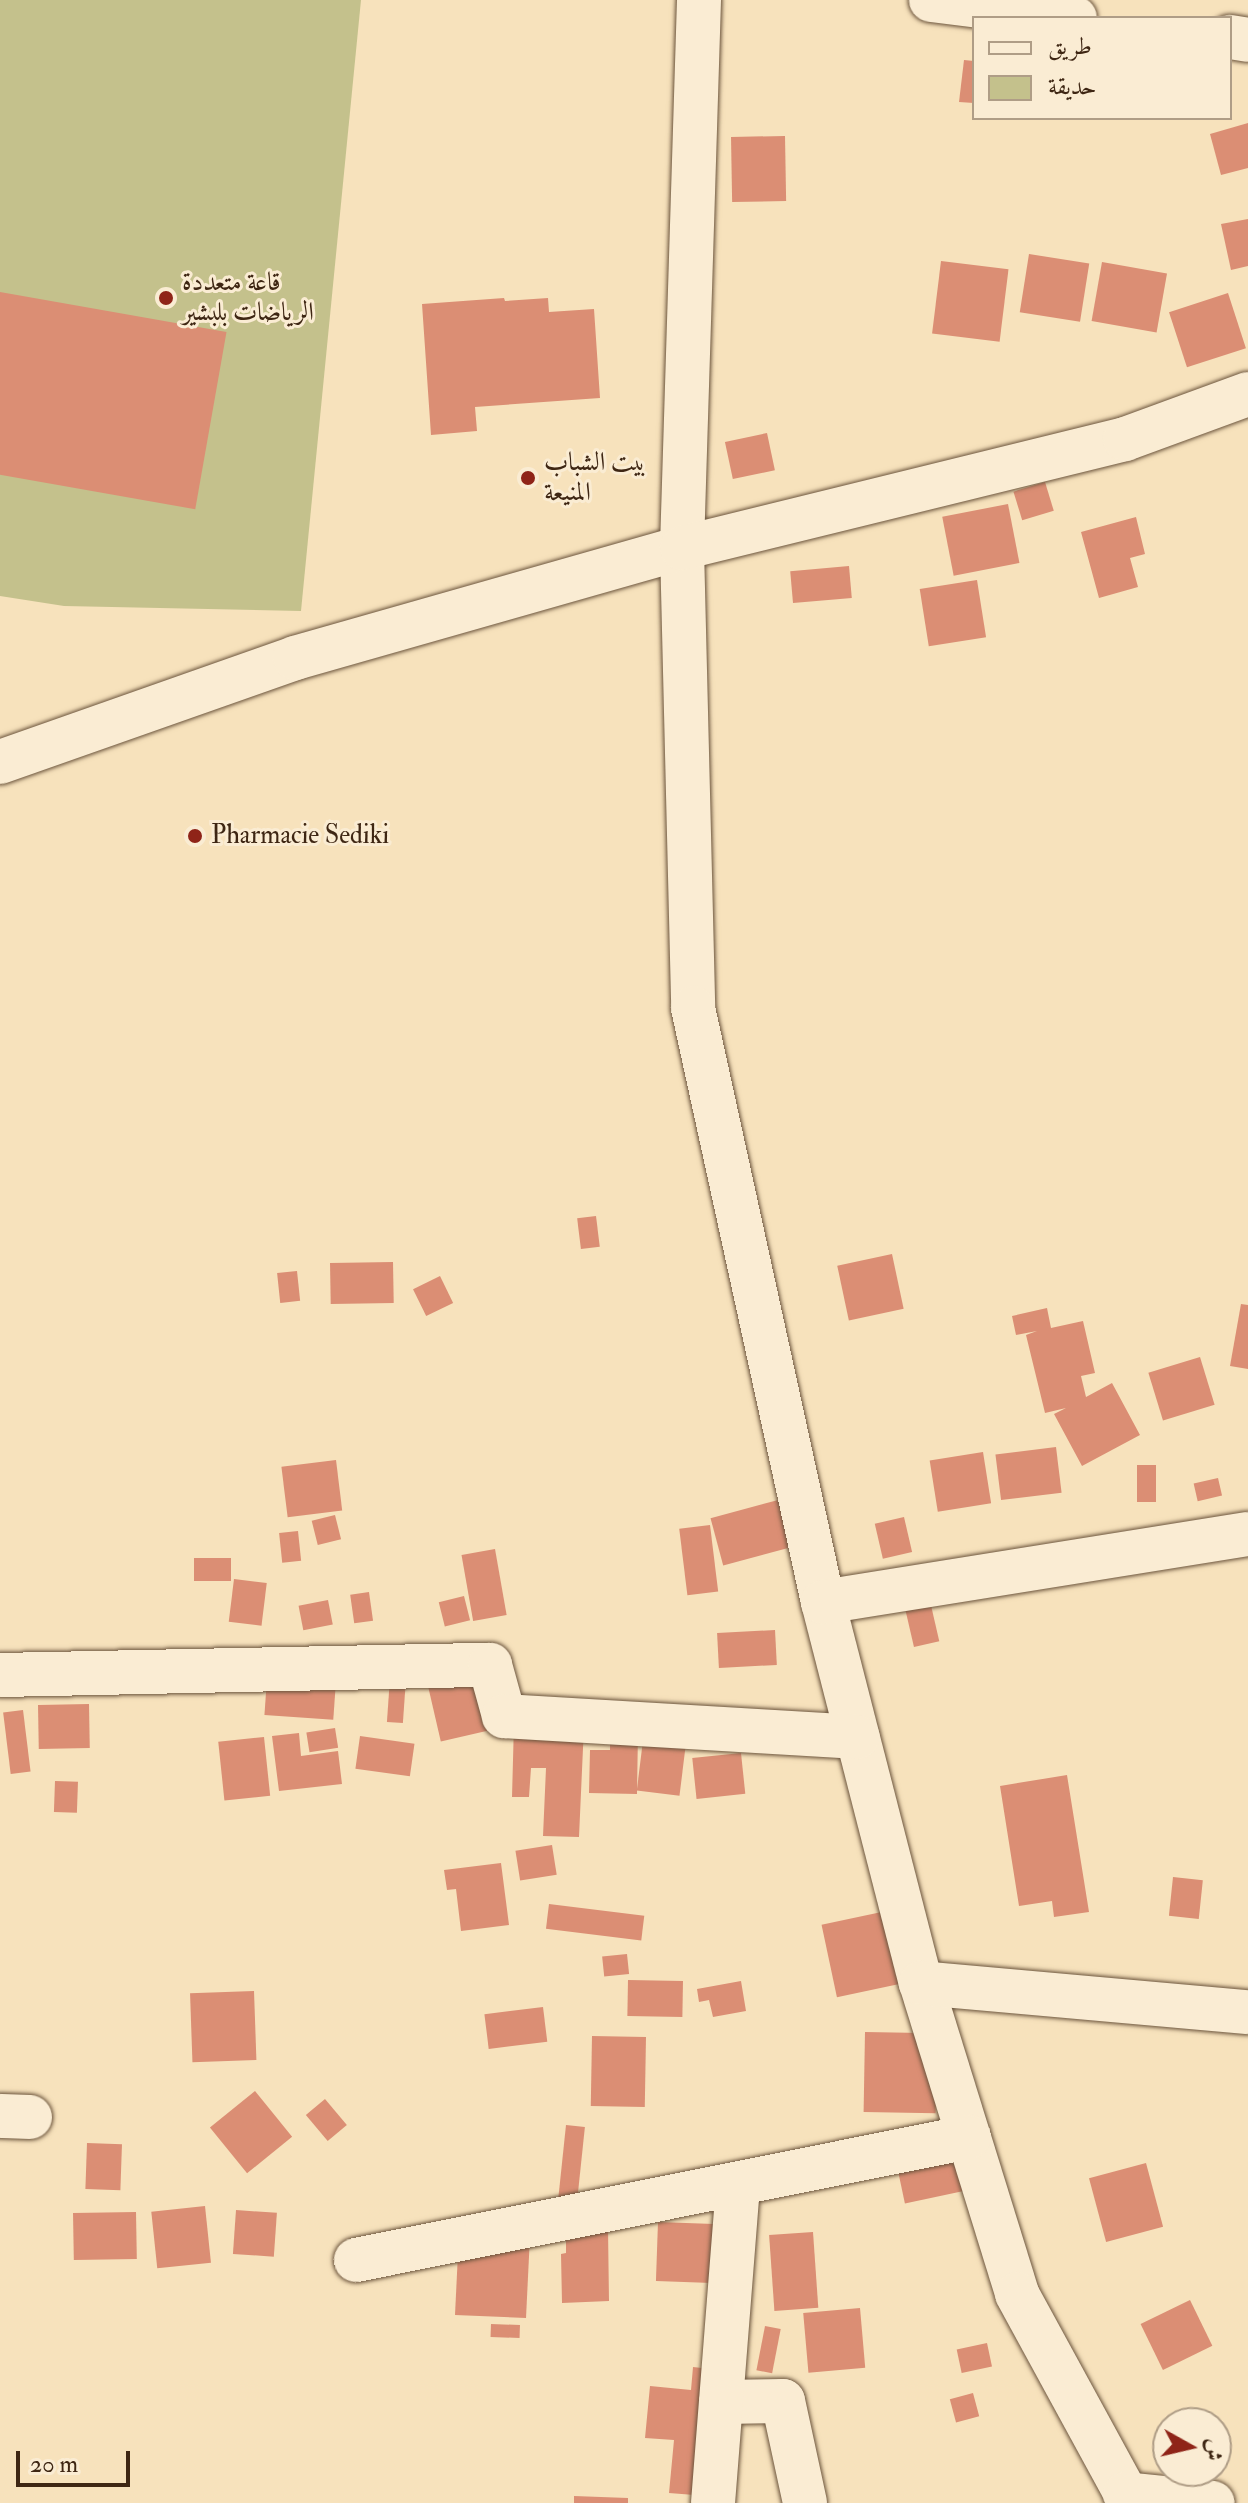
<!DOCTYPE html>
<html>
<head>
<meta charset="utf-8">
<style>
  body { margin:0 }
  #map { position:relative; width:1248px; height:2503px; overflow:hidden; background:#f7e2bc; font-family:"IM FELL Double Pica",Amiri,serif }
  div>[style] { position:absolute }
  .green>* { inset:0; background:#c4c18c }
  .building>* { inset:0; background:#db8e74; transform-origin:0 0 }
  .roads { filter:drop-shadow(0 0 2px #6c553d) drop-shadow(0 0 2px #6c553d) }
  .minor>* { height:44px; margin:-22px; padding:0 22px; transform-origin:22px; border-radius:22px; background:#faecd3 }
  .dots>* { width:22px; height:22px; translate:-50% -50%; box-sizing:border-box; border:4px solid #faecd3; border-radius:50% }
  span { translate:-50% -50%; white-space:nowrap; text-align:center; line-height:1.15; -webkit-text-stroke:6px #faecd3; paint-order:stroke }
  .poi-label { font-size:26px; color:#3e2613 }
  .left { translate:0 -50%; text-align:left }
  .legend { position:absolute; left:972px; top:16px; width:260px; height:104px; box-sizing:border-box; background:#faecd3; border:2px solid #af9d86; margin:0; padding:10px 14px; list-style:none; font-size:24px; color:#3e2613 }
  .legend li { display:flex; align-items:center; gap:16px; height:40px }
  .legend b { width:40px; border:2px solid #af9d86 }
  .north { position:absolute; left:1152px; top:2407px; width:80px; height:80px; box-sizing:border-box; background:#faecd3; border:2px solid #af9d86; border-radius:50%; rotate:98deg; font-size:22px; font-weight:700; line-height:32px; text-align:center; color:#3e2613 }
  .north::after { content:''; display:block; margin:auto; width:28px; height:36px; background:#8f2418; clip-path:polygon(50% 0,100% 100%,50% 72%,0 100%) }
  .scale { position:absolute; left:16px; top:2451px; width:114px; height:36px; box-sizing:border-box; border:4px solid #3e2613; border-top:0; padding-left:10px; font-size:24px; line-height:28px; white-space:nowrap; color:#3e2613; -webkit-text-stroke:6px #faecd3; paint-order:stroke }
</style>
</head>
<body>
<div id="map">
  <div class="green">
    <div style="clip-path:polygon(0 0,361px 0,301px 611px,64px 606px,0 596px)"></div>
  </div>
  <div class="building">
    <div style="clip-path:polygon(964px 60px,974px 61px,974px 103px,959px 102px)"></div>
    <div style="clip-path:polygon(1248px 123px,1248px 168px,1221px 175px,1210px 134px)"></div>
    <div style="left:785px;top:136px;width:65px;height:54px;rotate:89deg"></div>
    <div style="clip-path:polygon(1248px 219px,1248px 266px,1231px 270px,1221px 224px)"></div>
    <div style="left:1029px;top:254px;width:61px;height:59px;rotate:9deg"></div>
    <div style="left:941px;top:261px;width:68px;height:73px;rotate:7deg"></div>
    <div style="left:1102px;top:262px;width:66px;height:60px;rotate:10deg"></div>
    <div style="left:0;top:292px;width:230px;height:180px;rotate:10deg"></div>
    <div style="left:1228px;top:293px;width:58px;height:62px;rotate:72deg"></div>
    <div style="clip-path:polygon(504px 298px,505px 301px,548px 298px,549px 312px,594px 309px,600px 398px,475px 407px,477px 431px,431px 435px,422px 304px)"></div>
    <div style="left:767px;top:433px;width:38px;height:43px;rotate:78deg"></div>
    <div style="left:1045px;top:482px;width:30px;height:33px;rotate:73deg"></div>
    <div style="left:1008px;top:504px;width:60px;height:67px;rotate:79deg"></div>
    <div style="clip-path:polygon(1136px 517px,1145px 554px,1130px 558px,1138px 587px,1099px 598px,1081px 532px)"></div>
    <div style="left:849px;top:566px;width:32px;height:59px;rotate:85deg"></div>
    <div style="left:977px;top:580px;width:58px;height:58px;rotate:81deg"></div>
    <div style="left:596px;top:1216px;width:31px;height:19px;rotate:83deg"></div>
    <div style="left:892px;top:1254px;width:56px;height:56px;rotate:78deg"></div>
    <div style="left:393px;top:1262px;width:41px;height:63px;rotate:89deg"></div>
    <div style="left:297px;top:1271px;width:30px;height:20px;rotate:84deg"></div>
    <div style="left:440px;top:1276px;width:30px;height:30px;rotate:64deg"></div>
    <div style="clip-path:polygon(1241px 1304px,1248px 1305px,1248px 1369px,1230px 1366px)"></div>
    <div style="clip-path:polygon(1047px 1308px,1051px 1328px,1083px 1321px,1095px 1373px,1081px 1376px,1086px 1397px,1112px 1383px,1140px 1435px,1082px 1466px,1054px 1414px,1066px 1408px,1045px 1413px,1026px 1335px,1037px 1331px,1016px 1335px,1012px 1316px)"></div>
    <div style="left:1200px;top:1357px;width:50px;height:54px;rotate:73deg"></div>
    <div style="left:1056px;top:1447px;width:46px;height:61px;rotate:83deg"></div>
    <div style="left:983px;top:1452px;width:52px;height:54px;rotate:81deg"></div>
    <div style="left:336px;top:1460px;width:51px;height:55px;rotate:83deg"></div>
    <div style="left:1137px;top:1465px;width:19px;height:37px"></div>
    <div style="left:1218px;top:1478px;width:18px;height:25px;rotate:77deg"></div>
    <div style="left:782px;top:1499px;width:49px;height:74px;rotate:75deg"></div>
    <div style="left:335px;top:1515px;width:25px;height:24px;rotate:76deg"></div>
    <div style="left:904px;top:1517px;width:36px;height:30px;rotate:77deg"></div>
    <div style="left:710px;top:1525px;width:67px;height:31px;rotate:83deg"></div>
    <div style="left:298px;top:1531px;width:30px;height:19px;rotate:84deg"></div>
    <div style="left:495px;top:1549px;width:67px;height:34px;rotate:80deg"></div>
    <div style="left:231px;top:1558px;width:23px;height:37px;rotate:90deg"></div>
    <div style="left:924px;top:1575px;width:68px;height:26px;rotate:77deg"></div>
    <div style="left:234px;top:1579px;width:33px;height:43px;rotate:7deg"></div>
    <div style="left:369px;top:1592px;width:29px;height:19px;rotate:82deg"></div>
    <div style="left:464px;top:1596px;width:25px;height:26px;rotate:76deg"></div>
    <div style="left:328px;top:1600px;width:25px;height:30px;rotate:79deg"></div>
    <div style="left:775px;top:1630px;width:35px;height:58px;rotate:87deg"></div>
    <div style="left:483px;top:1662px;width:68px;height:59px;rotate:77deg"></div>
    <div style="left:268px;top:1664px;width:69px;height:51px;rotate:4deg"></div>
    <div style="left:390px;top:1678px;width:16px;height:44px;rotate:4deg"></div>
    <div style="left:89px;top:1704px;width:44px;height:51px;rotate:89deg"></div>
    <div style="left:23px;top:1710px;width:62px;height:20px;rotate:83deg"></div>
    <div style="clip-path:polygon(514px 1723px,584px 1726px,579px 1837px,543px 1836px,546px 1768px,531px 1768px,529px 1797px,512px 1797px)"></div>
    <div style="left:335px;top:1728px;width:20px;height:29px;rotate:81deg"></div>
    <div style="clip-path:polygon(610px 1731px,638px 1731px,637px 1794px,589px 1793px,590px 1750px,610px 1750px)"></div>
    <div style="left:644px;top:1732px;width:43px;height:59px;rotate:7deg"></div>
    <div style="clip-path:polygon(299px 1733px,301px 1756px,338px 1751px,342px 1784px,279px 1791px,272px 1736px)"></div>
    <div style="left:360px;top:1736px;width:55px;height:33px;rotate:8deg"></div>
    <div style="left:264px;top:1737px;width:59px;height:46px;rotate:84deg"></div>
    <div style="left:741px;top:1753px;width:41px;height:49px;rotate:84deg"></div>
    <div style="clip-path:polygon(1067px 1775px,1089px 1912px,1054px 1917px,1052px 1901px,1019px 1906px,1000px 1786px)"></div>
    <div style="left:55px;top:1781px;width:23px;height:31px;rotate:2deg"></div>
    <div style="left:552px;top:1845px;width:30px;height:37px;rotate:81deg"></div>
    <div style="clip-path:polygon(501px 1863px,509px 1925px,461px 1931px,456px 1889px,447px 1890px,444px 1870px)"></div>
    <div style="left:1173px;top:1877px;width:30px;height:39px;rotate:6deg"></div>
    <div style="left:549px;top:1904px;width:96px;height:25px;rotate:7deg"></div>
    <div style="left:891px;top:1910px;width:74px;height:71px;rotate:78deg"></div>
    <div style="left:627px;top:1954px;width:20px;height:25px;rotate:84deg"></div>
    <div style="left:628px;top:1980px;width:55px;height:36px;rotate:1deg"></div>
    <div style="clip-path:polygon(741px 1981px,746px 2011px,713px 2017px,709px 2000px,699px 2002px,697px 1989px)"></div>
    <div style="left:254px;top:1991px;width:69px;height:64px;rotate:88deg"></div>
    <div style="left:543px;top:2007px;width:35px;height:59px;rotate:83deg"></div>
    <div style="left:865px;top:2032px;width:72px;height:80px;rotate:1deg"></div>
    <div style="left:592px;top:2036px;width:54px;height:70px;rotate:1deg"></div>
    <div style="left:255px;top:2091px;width:59px;height:58px;rotate:51deg"></div>
    <div style="left:325px;top:2099px;width:34px;height:25px;rotate:50deg"></div>
    <div style="left:566px;top:2125px;width:19px;height:78px;rotate:6deg"></div>
    <div style="left:957px;top:2131px;width:60px;height:66px;rotate:78deg"></div>
    <div style="left:87px;top:2143px;width:35px;height:46px;rotate:2deg"></div>
    <div style="left:1146px;top:2163px;width:66px;height:59px;rotate:75deg"></div>
    <div style="left:205px;top:2206px;width:57px;height:54px;rotate:84deg"></div>
    <div style="left:236px;top:2210px;width:41px;height:44px;rotate:4deg"></div>
    <div style="left:136px;top:2212px;width:47px;height:63px;rotate:89deg"></div>
    <div style="left:658px;top:2222px;width:63px;height:59px;rotate:2deg"></div>
    <div style="clip-path:polygon(566px 2228px,608px 2228px,609px 2301px,562px 2303px,561px 2254px,566px 2253px)"></div>
    <div style="left:813px;top:2232px;width:76px;height:44px;rotate:86deg"></div>
    <div style="clip-path:polygon(530px 2236px,526px 2318px,455px 2315px,458px 2253px)"></div>
    <div style="left:1190px;top:2300px;width:51px;height:55px;rotate:64deg"></div>
    <div style="left:860px;top:2308px;width:60px;height:57px;rotate:85deg"></div>
    <div style="left:491px;top:2324px;width:29px;height:13px;rotate:2deg"></div>
    <div style="left:765px;top:2326px;width:16px;height:45px;rotate:11deg"></div>
    <div style="left:987px;top:2343px;width:24px;height:31px;rotate:78deg"></div>
    <div style="clip-path:polygon(693px 2367px,719px 2370px,707px 2496px,669px 2493px,674px 2440px,645px 2438px,650px 2386px,691px 2390px)"></div>
    <div style="left:973px;top:2393px;width:24px;height:24px;rotate:75deg"></div>
    <div style="clip-path:polygon(574px 2496px,628px 2498px,628px 2503px,574px 2503px)"></div>
  </div>
  <div class="roads">
    <div class="minor">
      <div style="left:699px;top:0;width:548px;rotate:91.78deg"></div>
      <div style="left:682px;top:548px;width:460px;rotate:88.6deg"></div>
      <div style="left:693px;top:1008px;width:608px;rotate:77.66deg"></div>
      <div style="left:823px;top:1602px;width:393px;rotate:75.6deg"></div>
      <div style="left:921px;top:1983px;width:325px;rotate:72.8deg"></div>
      <div style="left:1017px;top:2294px;width:238px;rotate:61.4deg"></div>
      <div style="left:931px;top:0;width:145px;rotate:7.1deg"></div>
      <div style="left:1230px;top:37px;width:18px;rotate:9deg"></div>
      <div style="left:0;top:762px;width:313px;rotate:-19.4deg"></div>
      <div style="left:295px;top:658px;width:402px;rotate:-15.9deg"></div>
      <div style="left:682px;top:548px;width:456px;rotate:-13.8deg"></div>
      <div style="left:1125px;top:439px;width:131px;rotate:-20.1deg"></div>
      <div style="left:823px;top:1602px;width:430px;rotate:-9.1deg"></div>
      <div style="left:0;top:1675px;width:490px;rotate:-1.2deg"></div>
      <div style="left:490px;top:1665px;width:53px;rotate:74.6deg"></div>
      <div style="left:504px;top:1716px;width:354px;rotate:3.4deg"></div>
      <div style="left:921px;top:1983px;width:328px;rotate:5.1deg"></div>
      <div style="left:0;top:2116px;width:30px;rotate:2deg"></div>
      <div style="left:356px;top:2260px;width:625px;rotate:-11.35deg"></div>
      <div style="left:721px;top:2402px;width:62px;rotate:-0.9deg"></div>
      <div style="left:783px;top:2401px;width:104px;rotate:77.8deg"></div>
      <div style="left:1125px;top:2494px;width:88px;rotate:5.8deg"></div>
      <div style="left:713px;top:2503px;width:320px;rotate:-85.5deg"></div>
    </div>
  </div>
  <div class="dots">
    <div style="left:166px;top:298px;background:#8f2418"></div>
    <div style="left:528px;top:478px;background:#8f2418"></div>
    <div style="left:195px;top:836px;background:#8f2418"></div>
  </div>
  <div class="poi-label">
    <span class="left" style="left:182px;top:298px">قاعة متعددة<br>الرياضات بلبشير</span>
    <span class="left" style="left:544px;top:478px">بيت الشباب<br>المنيعة</span>
    <span class="left" style="left:211px;top:836px">Pharmacie Sediki</span>
  </div>
  <ul class="legend">
  <li><b style="height:10px;background:#faecd3"></b>طريق</li>
  <li><b style="height:22px;background:#c4c18c"></b>حديقة</li>
  </ul>
  <div class="north">ش</div>
  <div class="scale">20 m</div>
</div>
</body>
</html>
